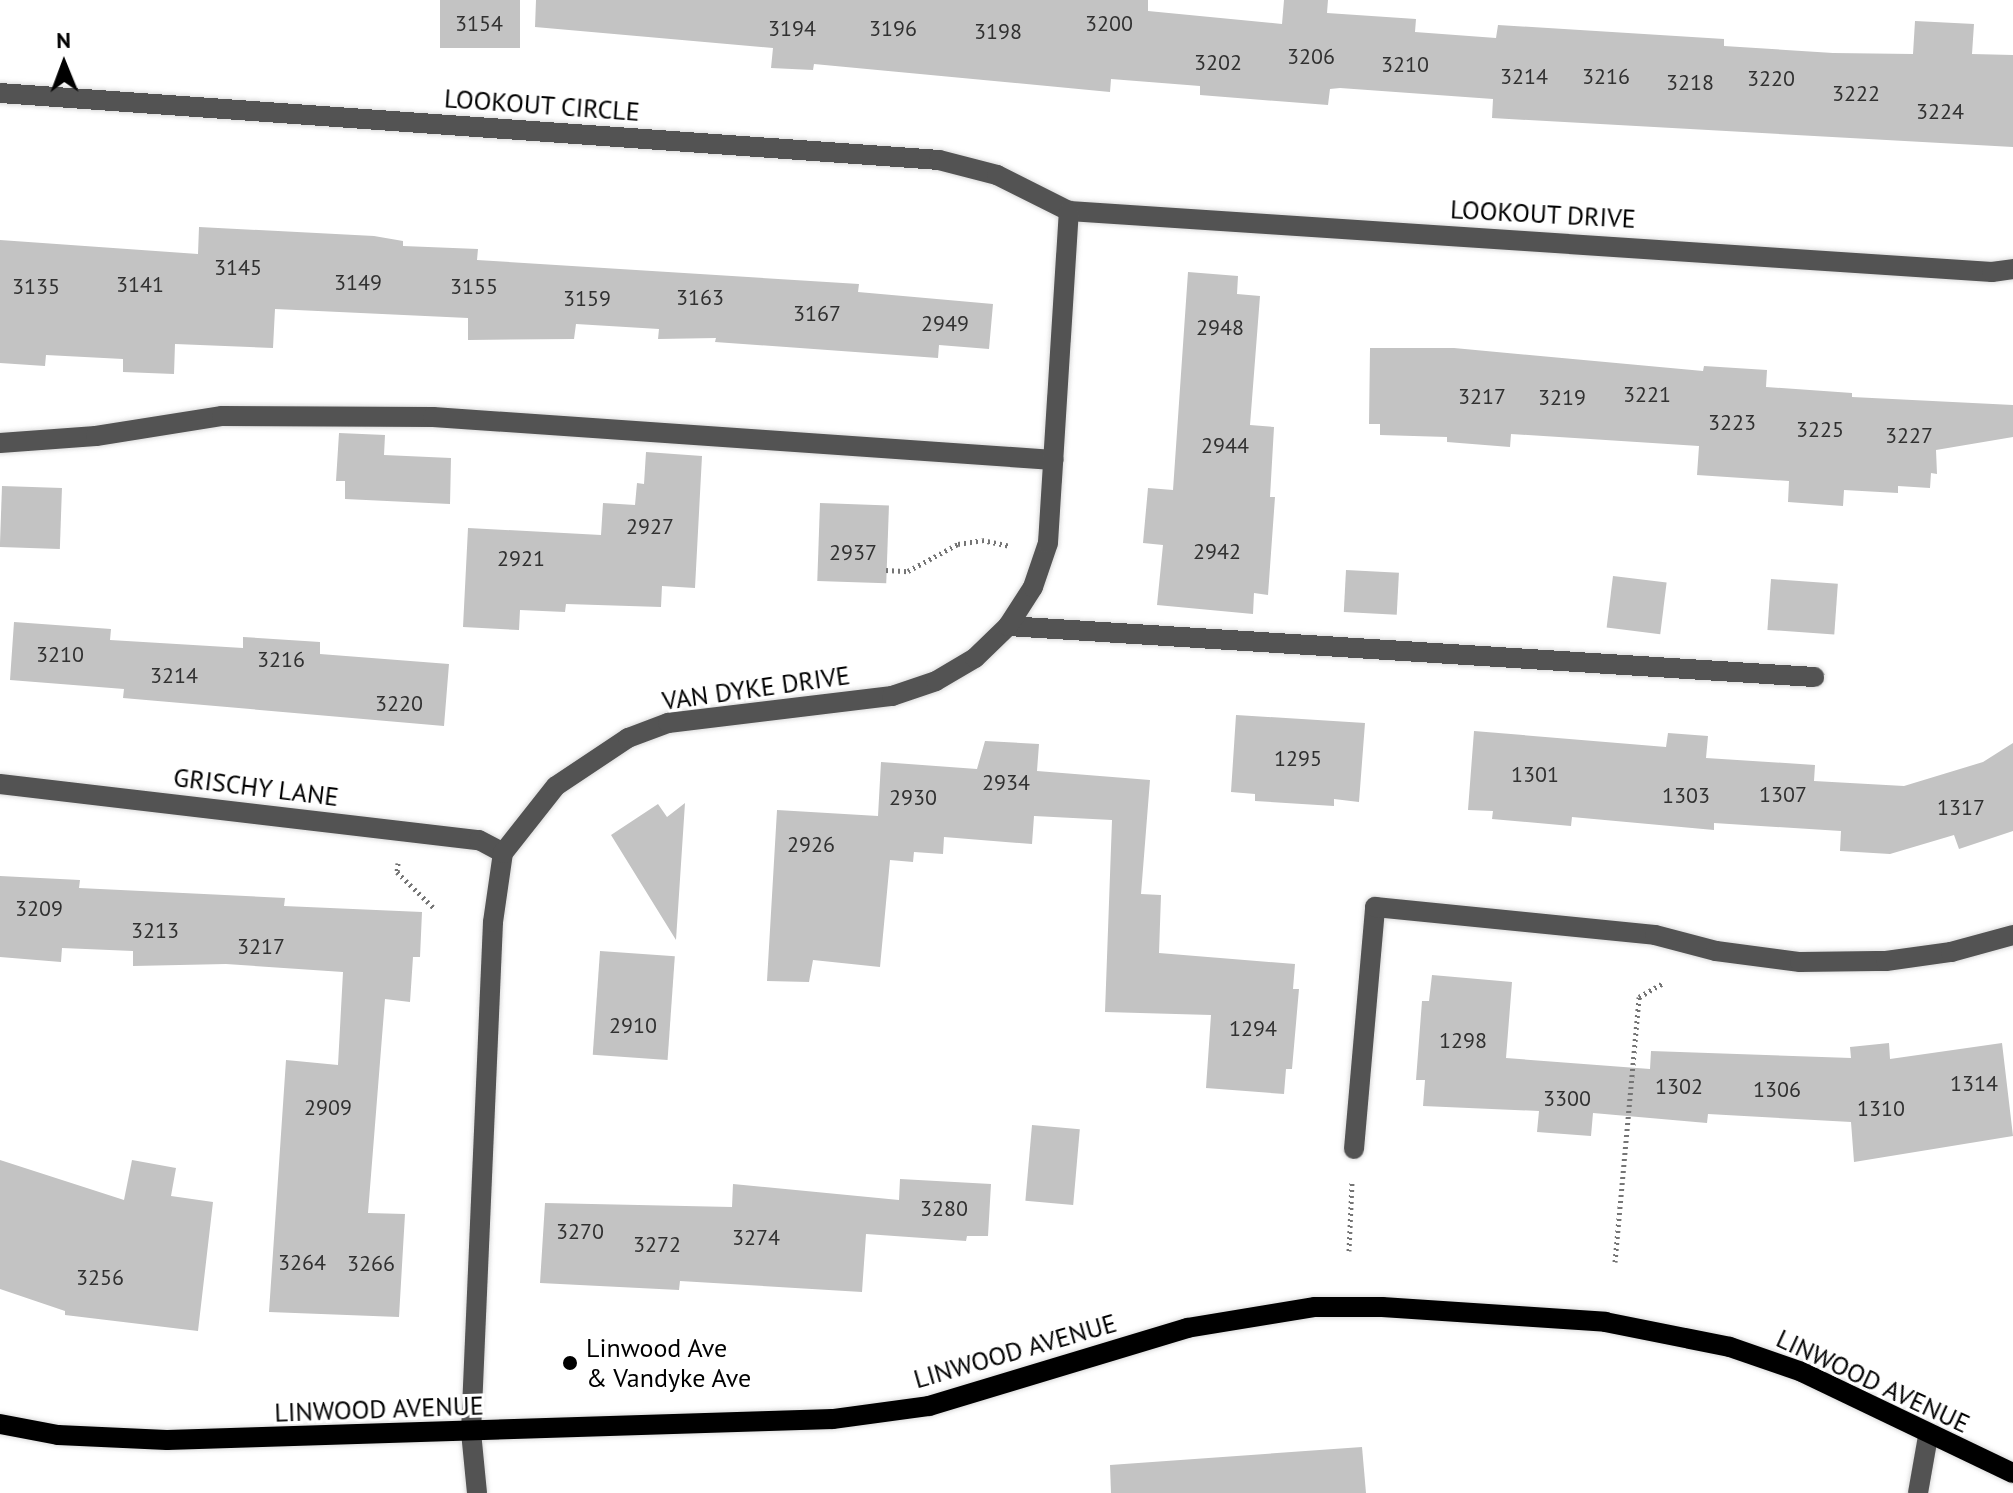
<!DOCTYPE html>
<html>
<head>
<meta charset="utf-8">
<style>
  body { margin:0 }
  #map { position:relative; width:2013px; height:1493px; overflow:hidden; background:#fff; font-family:"PT Sans",sans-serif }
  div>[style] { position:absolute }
  .building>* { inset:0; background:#c3c3c3; transform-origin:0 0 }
  .path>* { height:5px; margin-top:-2.5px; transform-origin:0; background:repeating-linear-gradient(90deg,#757575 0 2px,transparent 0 6px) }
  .roads { filter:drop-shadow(0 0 2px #dbdbdb) drop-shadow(0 0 2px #dbdbdb) }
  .minor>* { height:20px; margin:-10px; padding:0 10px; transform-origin:10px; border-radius:10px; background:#535353 }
  .major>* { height:20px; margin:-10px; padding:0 10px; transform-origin:10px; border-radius:10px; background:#000 }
  .dots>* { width:22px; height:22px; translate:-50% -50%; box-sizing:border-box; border:4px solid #fff; border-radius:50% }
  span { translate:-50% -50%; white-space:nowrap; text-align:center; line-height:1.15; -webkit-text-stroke:6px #fff; paint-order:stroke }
  .number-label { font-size:22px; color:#313131 }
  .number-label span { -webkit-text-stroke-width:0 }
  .street-label { font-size:26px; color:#000 }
  .poi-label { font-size:26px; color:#000 }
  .left { translate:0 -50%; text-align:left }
  .north { position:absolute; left:24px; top:24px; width:80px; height:80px; -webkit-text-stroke:6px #fff; paint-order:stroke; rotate:359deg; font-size:22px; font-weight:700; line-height:32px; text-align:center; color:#000 }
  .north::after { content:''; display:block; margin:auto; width:28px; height:36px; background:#000; clip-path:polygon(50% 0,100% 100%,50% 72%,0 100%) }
</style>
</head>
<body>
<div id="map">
  <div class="building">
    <div style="left:440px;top:0;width:80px;height:48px"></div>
    <div style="clip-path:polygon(536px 0,1148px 0,1148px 11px,1282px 24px,1284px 0,1328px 0,1327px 13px,1416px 19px,1415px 32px,1496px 38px,1498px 25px,1724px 39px,1724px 46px,1833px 53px,1913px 54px,1915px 21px,1974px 24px,1972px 54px,2013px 55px,2013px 147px,1492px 118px,1493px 99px,1340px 88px,1330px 89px,1328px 105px,1200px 95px,1200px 86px,1111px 79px,1110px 92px,814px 64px,813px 70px,771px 68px,773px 48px,535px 27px)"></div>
    <div style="clip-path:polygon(199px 227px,374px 236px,403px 241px,403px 246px,478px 249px,477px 260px,859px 284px,858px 292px,993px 304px,989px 349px,939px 345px,938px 358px,715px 342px,716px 338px,658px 339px,659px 329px,576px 324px,574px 339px,468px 340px,468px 318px,275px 309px,273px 348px,175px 344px,174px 374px,123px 372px,123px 359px,46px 355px,45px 366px,0 363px,0 240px,198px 254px)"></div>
    <div style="clip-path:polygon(1188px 272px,1238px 276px,1237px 294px,1260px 296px,1250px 425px,1274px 427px,1270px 497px,1275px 497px,1268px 595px,1254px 593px,1253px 614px,1157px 605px,1163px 545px,1143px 543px,1148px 488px,1173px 490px)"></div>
    <div style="clip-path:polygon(1370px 348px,1454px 348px,1703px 371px,1704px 366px,1767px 370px,1766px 387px,1852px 393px,1852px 397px,2013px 405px,2013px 437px,1936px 450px,1937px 474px,1931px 473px,1930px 488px,1898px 486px,1898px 493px,1844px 490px,1843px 506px,1788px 502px,1789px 481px,1697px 475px,1699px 446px,1511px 434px,1510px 447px,1447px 442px,1447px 437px,1380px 435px,1380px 424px,1369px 424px)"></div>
    <div style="clip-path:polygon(339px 433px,385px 435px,384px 455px,451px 458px,450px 504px,345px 499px,345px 481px,336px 481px)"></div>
    <div style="clip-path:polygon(646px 452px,702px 456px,695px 588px,662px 586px,661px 607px,566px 604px,565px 612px,520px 610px,519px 630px,463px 627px,468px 528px,601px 535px,603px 503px,635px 505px,637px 483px,644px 484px)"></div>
    <div style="left:2px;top:486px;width:60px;height:61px;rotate:2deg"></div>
    <div style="left:820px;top:503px;width:69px;height:78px;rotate:2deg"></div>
    <div style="left:1346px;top:570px;width:53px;height:42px;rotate:3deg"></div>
    <div style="left:1613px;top:576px;width:54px;height:52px;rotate:7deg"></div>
    <div style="left:1771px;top:579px;width:67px;height:51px;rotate:4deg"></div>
    <div style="clip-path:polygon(14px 622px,111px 629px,110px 640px,243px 648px,243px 637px,320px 642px,320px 654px,449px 664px,444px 726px,123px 698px,124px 689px,10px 680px)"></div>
    <div style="clip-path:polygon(1236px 715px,1365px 723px,1359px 802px,1334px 799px,1334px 806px,1255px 801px,1255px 794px,1231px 792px)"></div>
    <div style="clip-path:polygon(1474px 731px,1666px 747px,1668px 733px,1708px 736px,1706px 758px,1815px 765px,1814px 781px,1904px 786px,1983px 762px,2013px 743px,2013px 831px,1959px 849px,1954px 835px,1890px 854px,1840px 851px,1841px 831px,1714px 823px,1714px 830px,1572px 817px,1571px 826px,1492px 819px,1493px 811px,1468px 810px)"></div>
    <div style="clip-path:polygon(985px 741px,1039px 744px,1037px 771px,1150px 780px,1141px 894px,1161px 895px,1159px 953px,1295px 964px,1293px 989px,1299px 989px,1292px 1069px,1286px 1069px,1284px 1094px,1206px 1088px,1211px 1015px,1105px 1012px,1112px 820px,1034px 816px,1032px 844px,944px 837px,943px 854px,914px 852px,913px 862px,890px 860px,880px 967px,813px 960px,809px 982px,767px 981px,777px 810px,878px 816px,881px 762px,977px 769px)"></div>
    <div style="clip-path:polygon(685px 803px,676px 940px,611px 835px,658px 804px,667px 817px)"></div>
    <div style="clip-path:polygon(0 876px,80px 880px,79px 888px,285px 898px,284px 906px,422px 912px,420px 957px,413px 957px,410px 1002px,385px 999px,368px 1213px,405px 1214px,399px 1317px,269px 1312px,286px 1060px,338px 1065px,343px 972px,226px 964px,133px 966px,133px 951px,62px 948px,61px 962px,0 957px)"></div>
    <div style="left:600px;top:951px;width:75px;height:104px;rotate:4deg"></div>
    <div style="clip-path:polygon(1432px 975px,1512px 982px,1506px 1058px,1650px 1069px,1651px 1051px,1851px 1058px,1850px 1047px,1889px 1043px,1890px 1059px,2002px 1043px,2013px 1136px,1854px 1162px,1851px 1122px,1708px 1114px,1707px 1123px,1593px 1113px,1591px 1136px,1537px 1132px,1539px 1111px,1423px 1106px,1425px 1080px,1416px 1080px,1422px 1001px,1429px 1001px)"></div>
    <div style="left:1032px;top:1125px;width:48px;height:76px;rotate:5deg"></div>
    <div style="clip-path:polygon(0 1160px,124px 1200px,132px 1160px,176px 1168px,171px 1196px,213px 1202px,198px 1331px,65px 1315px,65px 1311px,0 1289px)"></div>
    <div style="clip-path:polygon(900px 1179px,991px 1184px,988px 1236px,967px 1236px,966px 1241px,866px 1234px,862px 1292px,680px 1281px,679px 1290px,540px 1283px,545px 1203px,732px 1207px,733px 1184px,899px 1200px)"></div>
    <div style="clip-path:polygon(1362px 1447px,1366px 1493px,1111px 1493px,1110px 1465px)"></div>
  </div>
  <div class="path">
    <div style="left:886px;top:570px;width:22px;rotate:3deg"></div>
    <div style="left:908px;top:571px;width:57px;rotate:-28.4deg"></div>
    <div style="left:958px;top:544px;width:24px;rotate:-9deg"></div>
    <div style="left:982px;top:540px;width:29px;rotate:12deg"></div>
    <div style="left:398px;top:863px;width:9px;rotate:96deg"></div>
    <div style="left:397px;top:872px;width:53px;rotate:44.2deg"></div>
    <div style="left:1349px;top:1251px;width:69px;rotate:-87.5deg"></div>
    <div style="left:1615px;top:1262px;width:266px;rotate:-84.8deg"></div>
    <div style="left:1639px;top:997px;width:28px;rotate:-30deg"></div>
  </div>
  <div class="roads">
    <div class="minor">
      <div style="left:0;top:93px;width:941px;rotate:4.08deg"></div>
      <div style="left:939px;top:160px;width:60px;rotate:14.5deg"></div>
      <div style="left:997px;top:175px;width:80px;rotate:26.6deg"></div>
      <div style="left:1069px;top:211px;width:925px;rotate:3.78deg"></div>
      <div style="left:1992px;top:272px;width:21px;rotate:-8deg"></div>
      <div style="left:0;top:443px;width:96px;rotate:-4.2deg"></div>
      <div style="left:96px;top:436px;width:128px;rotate:-9deg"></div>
      <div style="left:222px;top:416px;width:211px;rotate:0.3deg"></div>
      <div style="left:433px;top:417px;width:622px;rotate:3.96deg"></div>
      <div style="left:1008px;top:626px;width:808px;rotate:3.62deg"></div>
      <div style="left:0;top:784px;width:482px;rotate:6.7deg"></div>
      <div style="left:479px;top:840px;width:27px;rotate:28deg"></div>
      <div style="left:1354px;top:1149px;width:243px;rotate:-85deg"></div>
      <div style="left:1375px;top:907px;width:281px;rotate:5.7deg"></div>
      <div style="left:1655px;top:935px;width:63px;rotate:14.7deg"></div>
      <div style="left:1716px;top:951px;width:85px;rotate:7.5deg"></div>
      <div style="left:1800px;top:962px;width:86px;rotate:-0.7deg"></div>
      <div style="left:1886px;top:961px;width:66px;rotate:-7.9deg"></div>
      <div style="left:1951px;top:952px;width:64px;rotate:-15.3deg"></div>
      <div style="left:477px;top:1493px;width:61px;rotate:-95.6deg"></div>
      <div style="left:471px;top:1432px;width:510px;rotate:-87.53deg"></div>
      <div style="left:493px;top:922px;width:70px;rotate:-81.8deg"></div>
      <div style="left:503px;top:853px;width:85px;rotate:-51.7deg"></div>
      <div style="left:556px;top:786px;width:87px;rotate:-33.7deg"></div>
      <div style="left:628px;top:738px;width:43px;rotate:-20.6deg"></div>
      <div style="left:668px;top:723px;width:226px;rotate:-6.9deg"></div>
      <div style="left:892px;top:696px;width:46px;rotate:-18.8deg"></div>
      <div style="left:936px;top:681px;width:45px;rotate:-30.5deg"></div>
      <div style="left:975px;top:658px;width:46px;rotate:-44.1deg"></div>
      <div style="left:1008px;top:626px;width:46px;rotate:-57.3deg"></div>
      <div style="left:1033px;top:587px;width:46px;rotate:-71.2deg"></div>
      <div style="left:1048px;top:543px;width:333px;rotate:-86.4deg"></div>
      <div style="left:1918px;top:1493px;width:58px;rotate:-80deg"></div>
    </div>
    <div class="major">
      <div style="left:0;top:1424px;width:59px;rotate:10.7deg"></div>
      <div style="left:58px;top:1435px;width:109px;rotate:2.6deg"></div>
      <div style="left:167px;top:1440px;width:666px;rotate:-1.81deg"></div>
      <div style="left:833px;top:1419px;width:97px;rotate:-7.7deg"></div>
      <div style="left:929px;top:1406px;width:270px;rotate:-16.8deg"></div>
      <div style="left:1187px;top:1328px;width:130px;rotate:-9.3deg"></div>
      <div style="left:1315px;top:1307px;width:67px"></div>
      <div style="left:1382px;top:1307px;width:224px;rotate:3.8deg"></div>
      <div style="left:1605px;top:1322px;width:127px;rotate:11.3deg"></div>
      <div style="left:1730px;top:1347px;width:76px;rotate:19.1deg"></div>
      <div style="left:1802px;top:1372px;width:234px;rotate:25.6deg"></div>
    </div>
  </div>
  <div class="dots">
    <div style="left:570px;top:1363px;background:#000"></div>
  </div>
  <div class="number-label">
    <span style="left:479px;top:24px">3154</span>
    <span style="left:1109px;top:24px">3200</span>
    <span style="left:792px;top:29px">3194</span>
    <span style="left:893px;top:29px">3196</span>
    <span style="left:998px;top:32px">3198</span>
    <span style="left:1311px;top:57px">3206</span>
    <span style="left:1218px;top:63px">3202</span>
    <span style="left:1405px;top:65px">3210</span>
    <span style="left:1524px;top:77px">3214</span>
    <span style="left:1606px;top:77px">3216</span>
    <span style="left:1771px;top:79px">3220</span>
    <span style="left:1690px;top:83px">3218</span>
    <span style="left:1856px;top:94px">3222</span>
    <span style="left:1940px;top:112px">3224</span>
    <span style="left:238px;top:268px">3145</span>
    <span style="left:358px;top:283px">3149</span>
    <span style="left:140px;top:285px">3141</span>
    <span style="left:36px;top:287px">3135</span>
    <span style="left:474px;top:287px">3155</span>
    <span style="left:700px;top:298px">3163</span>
    <span style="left:587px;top:299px">3159</span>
    <span style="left:817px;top:314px">3167</span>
    <span style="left:945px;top:324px">2949</span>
    <span style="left:1220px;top:328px">2948</span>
    <span style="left:1647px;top:395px">3221</span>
    <span style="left:1482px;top:397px">3217</span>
    <span style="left:1562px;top:398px">3219</span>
    <span style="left:1732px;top:423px">3223</span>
    <span style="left:1820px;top:430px">3225</span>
    <span style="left:1909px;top:436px">3227</span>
    <span style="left:1225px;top:446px">2944</span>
    <span style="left:650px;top:527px">2927</span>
    <span style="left:1217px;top:552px">2942</span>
    <span style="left:853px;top:553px">2937</span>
    <span style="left:521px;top:559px">2921</span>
    <span style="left:60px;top:655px">3210</span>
    <span style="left:281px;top:660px">3216</span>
    <span style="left:174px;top:676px">3214</span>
    <span style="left:399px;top:704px">3220</span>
    <span style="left:1298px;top:759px">1295</span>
    <span style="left:1535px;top:775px">1301</span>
    <span style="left:1006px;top:783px">2934</span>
    <span style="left:1783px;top:795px">1307</span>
    <span style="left:1686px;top:796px">1303</span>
    <span style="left:913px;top:798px">2930</span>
    <span style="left:1961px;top:808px">1317</span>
    <span style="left:811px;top:845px">2926</span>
    <span style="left:39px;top:909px">3209</span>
    <span style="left:155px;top:931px">3213</span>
    <span style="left:261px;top:947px">3217</span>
    <span style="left:633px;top:1026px">2910</span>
    <span style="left:1253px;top:1029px">1294</span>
    <span style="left:1463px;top:1041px">1298</span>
    <span style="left:1974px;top:1084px">1314</span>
    <span style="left:1679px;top:1087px">1302</span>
    <span style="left:1777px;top:1090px">1306</span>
    <span style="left:1567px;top:1099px">3300</span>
    <span style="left:328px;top:1108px">2909</span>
    <span style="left:1881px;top:1109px">1310</span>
    <span style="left:944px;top:1209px">3280</span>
    <span style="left:580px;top:1232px">3270</span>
    <span style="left:756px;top:1238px">3274</span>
    <span style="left:657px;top:1245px">3272</span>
    <span style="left:302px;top:1263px">3264</span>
    <span style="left:371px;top:1264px">3266</span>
    <span style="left:100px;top:1278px">3256</span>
  </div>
  <div class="street-label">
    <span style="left:542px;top:105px;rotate:4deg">LOOKOUT CIRCLE</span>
    <span style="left:1543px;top:214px;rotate:3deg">LOOKOUT DRIVE</span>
    <span style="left:756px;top:688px;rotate:-8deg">VAN DYKE DRIVE</span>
    <span style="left:256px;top:787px;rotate:7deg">GRISCHY LANE</span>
    <span style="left:1015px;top:1351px;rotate:-16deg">LINWOOD AVENUE</span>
    <span style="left:1873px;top:1381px;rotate:25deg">LINWOOD AVENUE</span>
    <span style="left:379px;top:1409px;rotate:-2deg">LINWOOD AVENUE</span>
  </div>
  <div class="poi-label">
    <span class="left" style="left:586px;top:1363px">Linwood Ave<br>&amp; Vandyke Ave</span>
  </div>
  <div class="north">N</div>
</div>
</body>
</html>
